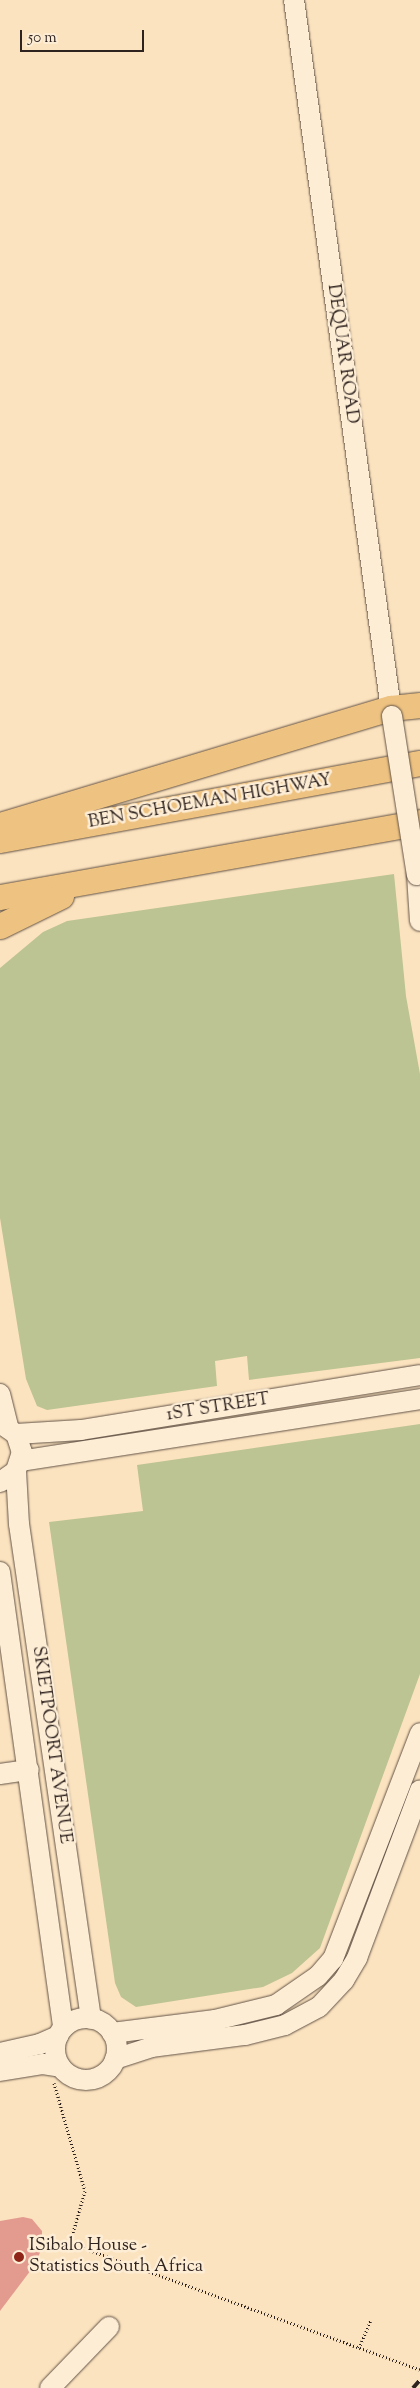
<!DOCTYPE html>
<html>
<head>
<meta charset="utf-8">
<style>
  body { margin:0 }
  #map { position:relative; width:420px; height:2388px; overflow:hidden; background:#fce3bf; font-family:"Sorts Mill Goudy",serif }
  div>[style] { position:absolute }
  .green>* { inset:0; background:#bdc493 }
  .building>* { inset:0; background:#e39b8f }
  .path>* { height:3px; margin-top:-1.5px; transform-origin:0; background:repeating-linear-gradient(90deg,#2f231f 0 1px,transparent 0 3.5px) }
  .roads { filter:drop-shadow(0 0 1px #625347) drop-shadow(0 0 1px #625347) }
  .minor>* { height:20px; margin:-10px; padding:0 10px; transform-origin:10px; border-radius:10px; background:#fdedd5 }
  .minor>.ring { margin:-10px; padding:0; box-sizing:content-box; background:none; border:20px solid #fdedd5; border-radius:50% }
  .major>* { height:25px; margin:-12.5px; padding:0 12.5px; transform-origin:12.5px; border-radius:12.5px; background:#eec280 }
  .rail>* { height:4px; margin-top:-2px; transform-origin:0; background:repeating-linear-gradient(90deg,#2f231f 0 9px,transparent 0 18px) }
  .bridges { filter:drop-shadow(0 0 1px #625347) drop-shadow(0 0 1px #625347) }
  .minor-bridge>* { height:20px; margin:-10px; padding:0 10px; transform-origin:10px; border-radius:10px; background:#fdedd5 }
  .dots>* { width:14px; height:14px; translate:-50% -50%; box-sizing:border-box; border:2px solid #fdedd5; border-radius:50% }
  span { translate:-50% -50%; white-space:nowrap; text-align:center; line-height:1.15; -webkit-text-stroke:5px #fdedd5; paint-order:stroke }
  .street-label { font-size:18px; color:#2f231f }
  .poi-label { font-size:18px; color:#2f231f }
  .left { translate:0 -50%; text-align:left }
  .scale { position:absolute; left:20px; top:30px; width:124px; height:22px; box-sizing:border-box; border:2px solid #2f231f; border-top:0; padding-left:6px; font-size:15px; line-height:18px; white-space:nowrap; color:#2f231f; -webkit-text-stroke:4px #fdedd5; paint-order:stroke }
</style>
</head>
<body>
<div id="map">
  <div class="green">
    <div style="clip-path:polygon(394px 874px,406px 996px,420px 1074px,420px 1358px,249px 1380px,247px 1356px,215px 1361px,217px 1386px,47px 1410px,37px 1406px,26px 1379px,0 1218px,0 968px,43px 932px,67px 921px)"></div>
    <div style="clip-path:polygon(420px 1424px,420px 1674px,320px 1948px,292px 1973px,263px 1987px,136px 2007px,121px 1997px,115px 1983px,49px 1522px,143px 1511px,137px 1465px)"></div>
  </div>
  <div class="building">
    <div style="clip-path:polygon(23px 2217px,32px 2219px,42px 2231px,42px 2248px,34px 2266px,0 2311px,0 2221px)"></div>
  </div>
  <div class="path">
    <div style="left:54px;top:2083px;width:112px;rotate:74deg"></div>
    <div style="left:85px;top:2191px;width:54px;rotate:106.1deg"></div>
    <div style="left:70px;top:2243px;width:372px;rotate:19.9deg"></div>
    <div style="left:359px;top:2348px;width:30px;rotate:-67deg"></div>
  </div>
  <div class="roads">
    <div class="minor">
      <div style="left:294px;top:0;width:723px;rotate:82.21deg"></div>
      <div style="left:417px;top:875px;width:46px;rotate:86.3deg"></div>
      <div style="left:0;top:1394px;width:34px;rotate:76deg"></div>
      <div style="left:0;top:1423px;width:19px;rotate:35deg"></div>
      <div style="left:16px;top:1434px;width:19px;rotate:72deg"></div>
      <div style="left:22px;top:1452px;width:20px;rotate:108deg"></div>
      <div style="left:16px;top:1471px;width:19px;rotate:145deg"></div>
      <div style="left:16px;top:1434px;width:65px;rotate:-3.5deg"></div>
      <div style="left:81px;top:1430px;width:343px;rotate:-9.2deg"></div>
      <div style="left:20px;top:1461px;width:405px;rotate:-8.8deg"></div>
      <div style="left:16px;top:1471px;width:53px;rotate:86.8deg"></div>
      <div style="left:19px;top:1524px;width:500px;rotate:81.72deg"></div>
      <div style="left:0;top:1572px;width:460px;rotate:82.1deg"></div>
      <div style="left:0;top:1774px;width:29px;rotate:-8deg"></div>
      <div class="ring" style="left:55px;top:2018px;width:42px;height:42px"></div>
      <div style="left:112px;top:2033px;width:104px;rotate:-7.2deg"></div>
      <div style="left:215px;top:2020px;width:63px;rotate:-13.8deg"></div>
      <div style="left:276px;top:2005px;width:51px;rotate:-34.6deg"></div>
      <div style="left:318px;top:1976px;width:23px;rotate:-49deg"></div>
      <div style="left:333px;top:1959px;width:242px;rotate:-68.9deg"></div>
      <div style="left:0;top:2053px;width:41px;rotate:-12.7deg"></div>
      <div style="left:40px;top:2044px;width:20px;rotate:-24deg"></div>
      <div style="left:115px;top:2059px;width:38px;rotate:-18deg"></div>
      <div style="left:151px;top:2047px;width:95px;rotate:-7.3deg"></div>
      <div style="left:245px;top:2035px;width:41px;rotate:-14deg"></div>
      <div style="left:285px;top:2025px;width:38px;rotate:-28deg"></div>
      <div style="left:319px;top:2007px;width:37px;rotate:-47deg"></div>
      <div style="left:344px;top:1980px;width:26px;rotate:-59deg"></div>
      <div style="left:357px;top:1958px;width:179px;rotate:-69.4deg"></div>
      <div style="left:0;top:2071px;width:44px;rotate:-9.2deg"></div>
      <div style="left:43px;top:2064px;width:18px;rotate:9deg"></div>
      <div style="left:50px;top:2388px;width:85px;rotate:-46deg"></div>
    </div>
    <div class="major">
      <div style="left:0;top:825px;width:408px;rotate:-16.7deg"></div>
      <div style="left:391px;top:708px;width:29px;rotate:-6deg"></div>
      <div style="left:0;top:840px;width:427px;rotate:-10.4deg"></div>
      <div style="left:0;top:897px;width:427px;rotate:-10.1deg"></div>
      <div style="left:0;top:926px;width:68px;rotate:-26.2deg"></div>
    </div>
  </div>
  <div class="rail">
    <div style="left:413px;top:2388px;width:11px;rotate:-49deg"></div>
  </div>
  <div class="bridges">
    <div class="minor-bridge">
      <div style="left:392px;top:716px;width:161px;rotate:81.1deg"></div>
    </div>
  </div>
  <div class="dots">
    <div style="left:19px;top:2257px;background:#8f2418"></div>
  </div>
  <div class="street-label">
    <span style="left:342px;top:354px;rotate:82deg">DEQUAR ROAD</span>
    <span style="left:210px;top:802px;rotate:-10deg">BEN SCHOEMAN HIGHWAY</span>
    <span style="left:218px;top:1408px;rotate:-9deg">1ST STREET</span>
    <span style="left:51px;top:1745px;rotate:82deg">SKIETPOORT AVENUE</span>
  </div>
  <div class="poi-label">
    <span class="left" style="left:29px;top:2257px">ISibalo House -<br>Statistics South Africa</span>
  </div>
  <div class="scale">50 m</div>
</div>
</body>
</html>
